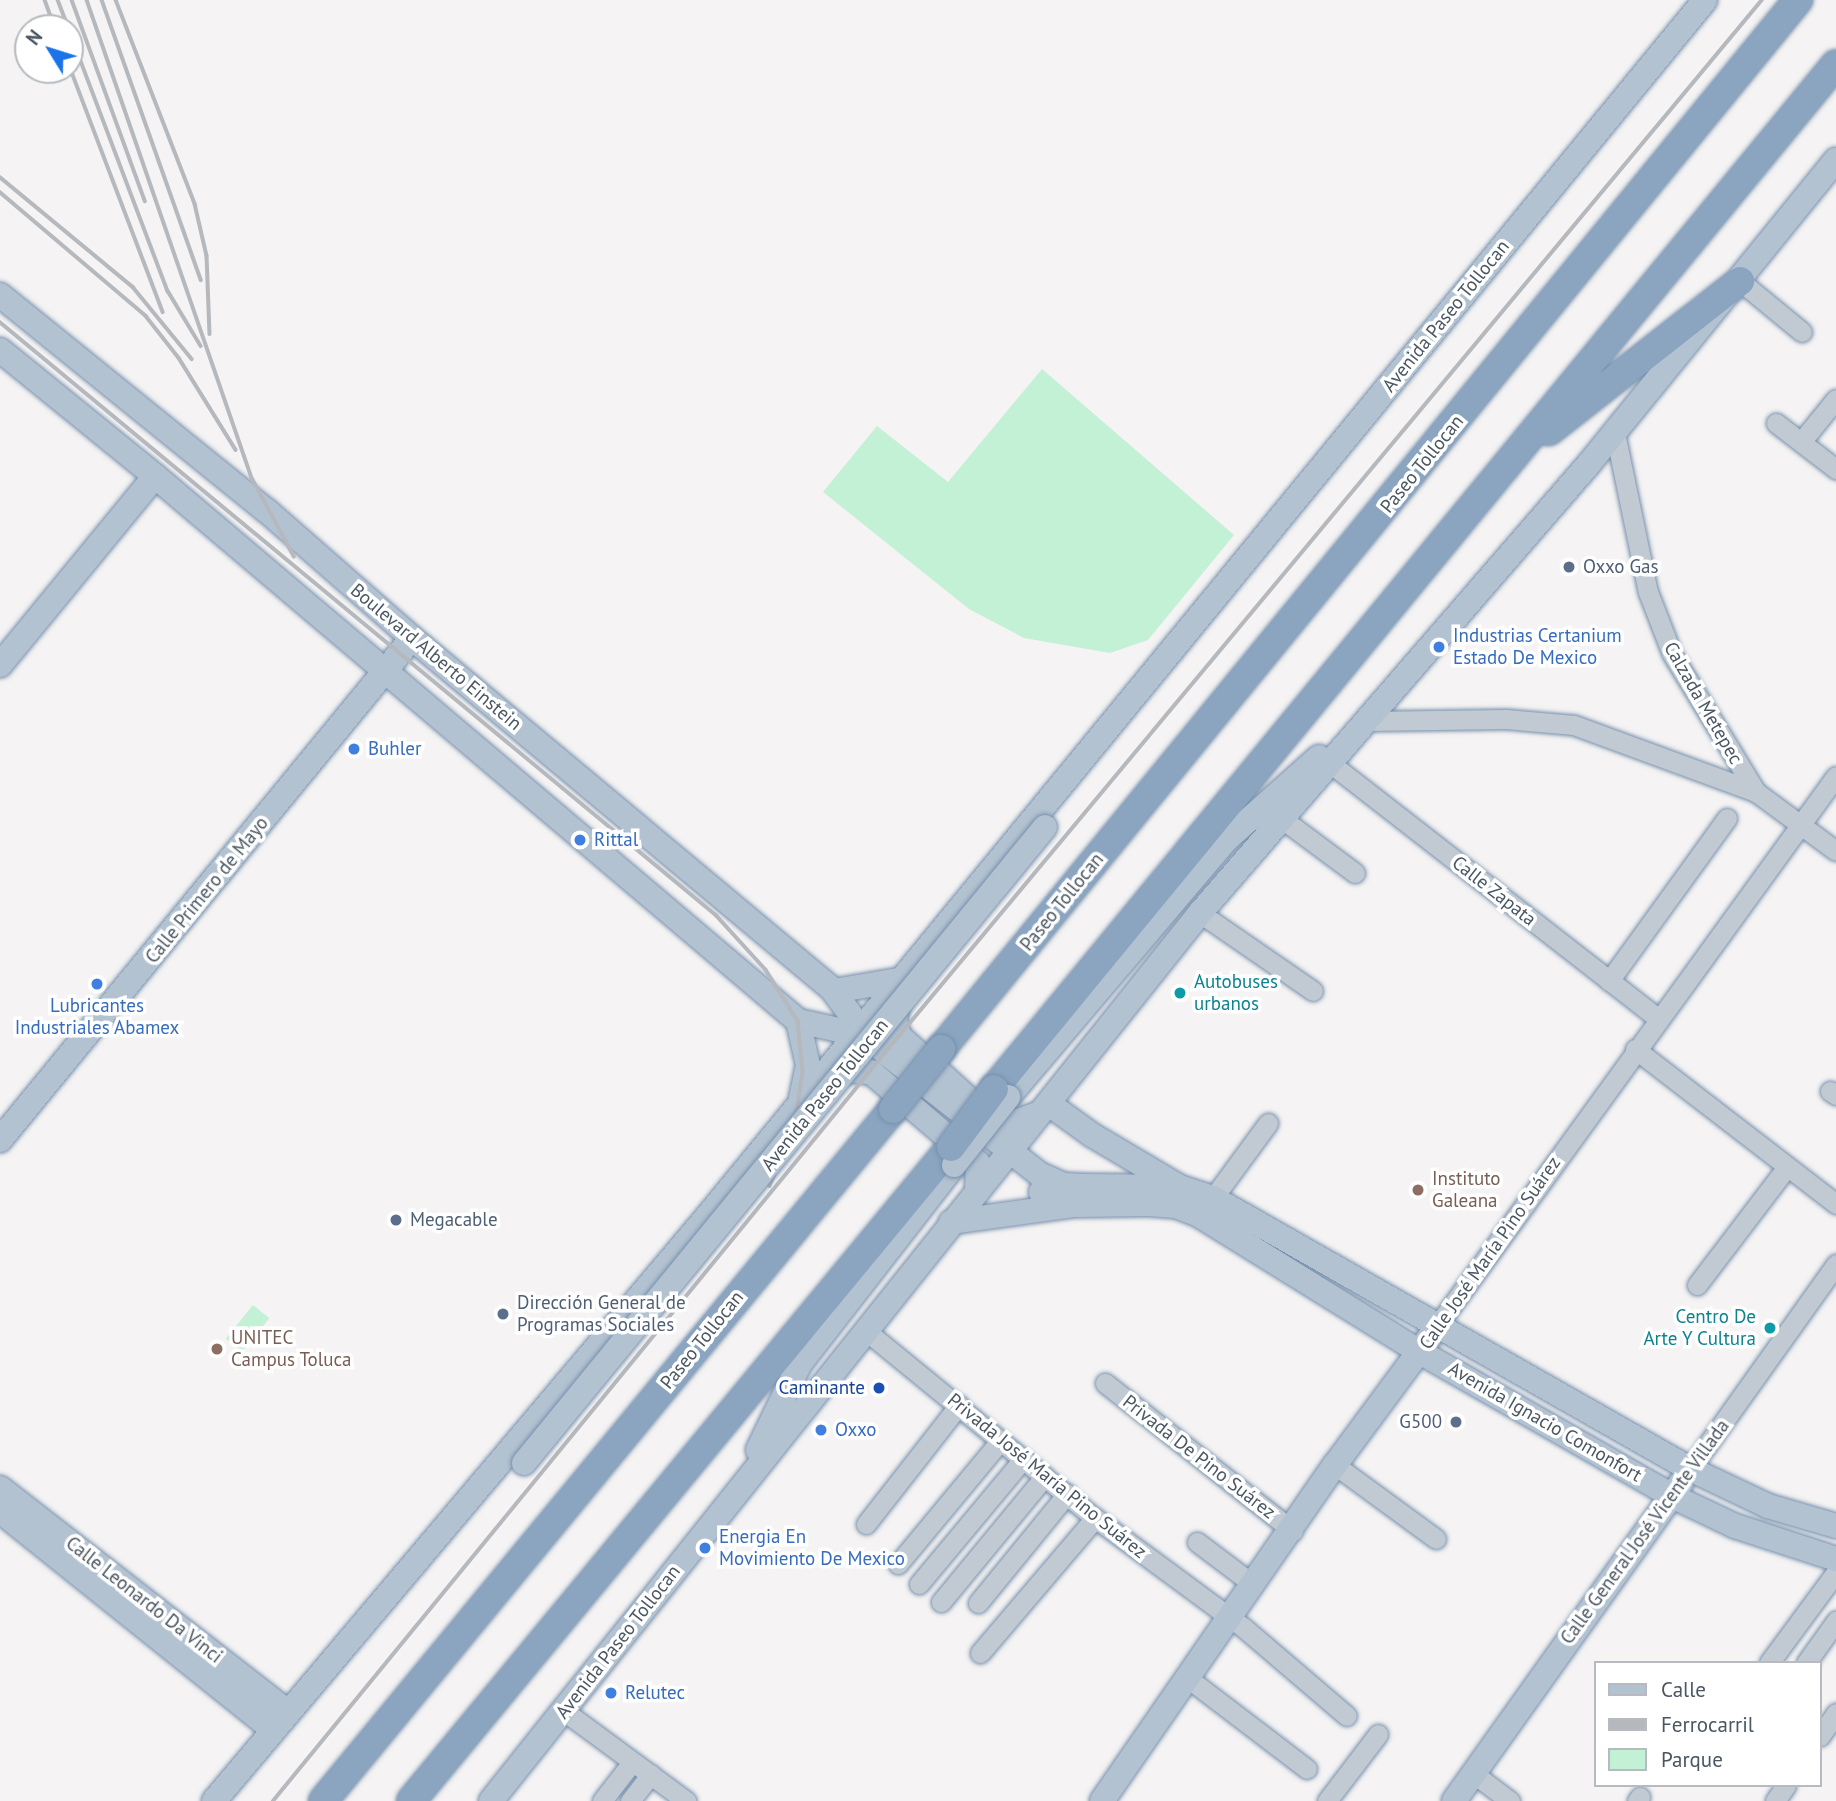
<!DOCTYPE html>
<html>
<head>
<meta charset="utf-8">
<style>
  body { margin:0 }
  #map { position:relative; width:1836px; height:1801px; overflow:hidden; background:#f5f3f3; font-family:"PT Sans",sans-serif }
  div>[style] { position:absolute }
  .green>* { inset:0; background:#c3f1d5; transform-origin:0 0 }
  .roads { filter:drop-shadow(0 0 2px #7690ad) drop-shadow(0 0 2px #7690ad) }
  .minor>* { height:19px; margin:-9.5px; padding:0 9.5px; transform-origin:9.5px; border-radius:9.5px; background:#c1cad2 }
  .major>* { height:24px; margin:-12px; padding:0 12px; transform-origin:12px; border-radius:12px; background:#b3c2d1 }
  .highway>* { height:28px; margin:-14px; padding:0 14px; transform-origin:14px; border-radius:14px; background:#8ba5c1 }
  .rail>* { height:3.5px; margin:-1.75px; padding:0 1.75px; transform-origin:1.75px; border-radius:1.75px; background:#b5b8bd }
  .bridges { filter:drop-shadow(0 0 2px #7690ad) drop-shadow(0 0 2px #7690ad) }
  .major-bridge>* { height:24px; margin:-12px; padding:0 12px; transform-origin:12px; border-radius:12px; background:#b3c2d1 }
  .highway-bridge>* { height:28px; margin:-14px; padding:0 14px; transform-origin:14px; border-radius:14px; background:#8ba5c1 }
  .dots>* { width:19px; height:19px; translate:-50% -50%; box-sizing:border-box; border:4px solid #fff; border-radius:50% }
  span { translate:-50% -50%; white-space:nowrap; text-align:center; line-height:1.15; -webkit-text-stroke:7px #fff; paint-order:stroke }
  .street-label { font-size:19px; color:#4a5661 }
  .service-label { font-size:19px; color:#4e5e75 }
  .left { translate:0 -50%; text-align:left }
  .right { translate:-100% -50%; text-align:right }
  .shop-label { font-size:19px; color:#366cbe }
  .culture-label { font-size:19px; color:#0d838f }
  .education-label { font-size:19px; color:#785e54 }
  .transit-label { font-size:19px; color:#164399 }
  .legend { position:absolute; left:1594px; top:1661px; width:228px; height:126px; box-sizing:border-box; background:#fff; border:2px solid #b7bbc0; margin:0; padding:9px 12px; list-style:none; font-size:21px; color:#4a5661 }
  .legend li { display:flex; align-items:center; gap:14px; height:35px }
  .legend b { width:35px; border:2px solid #b7bbc0 }
  .north { position:absolute; left:14px; top:14px; width:70px; height:70px; box-sizing:border-box; background:#fff; border:2px solid #b7bbc0; border-radius:50%; rotate:308deg; font-size:19px; font-weight:700; line-height:28px; text-align:center; color:#4a5661 }
  .north::after { content:''; display:block; margin:auto; width:24px; height:32px; background:#1a73e8; clip-path:polygon(50% 0,100% 100%,50% 72%,0 100%) }
</style>
</head>
<body>
<div id="map">
  <div class="green">
    <div style="clip-path:polygon(1042px 369px,1234px 535px,1148px 640px,1110px 653px,1024px 638px,969px 609px,823px 492px,877px 426px,948px 482px)"></div>
    <div style="left:253px;top:1305px;width:21px;height:43px;rotate:39deg"></div>
  </div>
  <div class="roads">
    <div class="minor">
      <div style="left:1740px;top:281px;width:80px;rotate:39.4deg"></div>
      <div style="left:1776px;top:423px;width:76px;rotate:37.5deg"></div>
      <div style="left:1615px;top:433px;width:162px;rotate:78.3deg"></div>
      <div style="left:1648px;top:592px;width:66px;rotate:68.8deg"></div>
      <div style="left:1672px;top:654px;width:162px;rotate:58.7deg"></div>
      <div style="left:1756px;top:792px;width:99px;rotate:36.4deg"></div>
      <div style="left:1801px;top:442px;width:55px;rotate:-50.9deg"></div>
      <div style="left:1366px;top:721px;width:140px;rotate:-0.8deg"></div>
      <div style="left:1506px;top:719px;width:68px;rotate:5deg"></div>
      <div style="left:1574px;top:725px;width:194px;rotate:20.2deg"></div>
      <div style="left:1330px;top:763px;width:417px;rotate:37.9deg"></div>
      <div style="left:1281px;top:818px;width:92px;rotate:36.6deg"></div>
      <div style="left:1200px;top:913px;width:137px;rotate:34.6deg"></div>
      <div style="left:1609px;top:981px;width:201px;rotate:-54.1deg"></div>
      <div style="left:1635px;top:1049px;width:254px;rotate:37.6deg"></div>
      <div style="left:1830px;top:1091px;width:7px;rotate:34deg"></div>
      <div style="left:1213px;top:1198px;width:93px;rotate:-53.7deg"></div>
      <div style="left:1697px;top:1285px;width:148px;rotate:-52.7deg"></div>
      <div style="left:1437px;top:1326px;width:679px;rotate:-54.04deg"></div>
      <div style="left:865px;top:1330px;width:297px;rotate:39.3deg"></div>
      <div style="left:1095px;top:1518px;width:185px;rotate:36.4deg"></div>
      <div style="left:1244px;top:1628px;width:135px;rotate:40.5deg"></div>
      <div style="left:1105px;top:1383px;width:239px;rotate:38.2deg"></div>
      <div style="left:1335px;top:1465px;width:125px;rotate:36.2deg"></div>
      <div style="left:1690px;top:1469px;width:252px;rotate:-54.5deg"></div>
      <div style="left:866px;top:1524px;width:151px;rotate:-52deg"></div>
      <div style="left:1197px;top:1542px;width:71px;rotate:37deg"></div>
      <div style="left:898px;top:1564px;width:160px;rotate:-50.3deg"></div>
      <div style="left:919px;top:1584px;width:163px;rotate:-50.2deg"></div>
      <div style="left:941px;top:1602px;width:163px;rotate:-50.5deg"></div>
      <div style="left:978px;top:1603px;width:141px;rotate:-50.8deg"></div>
      <div style="left:980px;top:1653px;width:177px;rotate:-49.6deg"></div>
      <div style="left:1769px;top:1663px;width:113px;rotate:-53.6deg"></div>
      <div style="left:1806px;top:1663px;width:52px;rotate:-54.5deg"></div>
      <div style="left:1189px;top:1679px;width:148px;rotate:37.3deg"></div>
      <div style="left:564px;top:1711px;width:152px;rotate:36.4deg"></div>
      <div style="left:1820px;top:1736px;width:28px;rotate:-55deg"></div>
      <div style="left:1474px;top:1774px;width:45px;rotate:36.9deg"></div>
      <div style="left:602px;top:1801px;width:49px;rotate:-52.4deg"></div>
      <div style="left:630px;top:1801px;width:34px;rotate:-52deg"></div>
      <div style="left:1327px;top:1801px;width:84px;rotate:-52.7deg"></div>
      <div style="left:1637px;top:1801px;width:5px;rotate:-53deg"></div>
      <div style="left:1775px;top:1801px;width:19px;rotate:-55deg"></div>
    </div>
    <div class="major">
      <div style="left:0;top:295px;width:343px;rotate:39deg"></div>
      <div style="left:267px;top:511px;width:193px;rotate:41.2deg"></div>
      <div style="left:412px;top:638px;width:547px;rotate:39.89deg"></div>
      <div style="left:832px;top:989px;width:49px;rotate:54.1deg"></div>
      <div style="left:861px;top:1029px;width:35px;rotate:44deg"></div>
      <div style="left:886px;top:1053px;width:195px;rotate:38.3deg"></div>
      <div style="left:1039px;top:1174px;width:27px;rotate:24deg"></div>
      <div style="left:1064px;top:1185px;width:20px;rotate:3deg"></div>
      <div style="left:1084px;top:1186px;width:95px;rotate:0.6deg"></div>
      <div style="left:1179px;top:1187px;width:36px;rotate:18deg"></div>
      <div style="left:1213px;top:1198px;width:549px;rotate:29.6deg"></div>
      <div style="left:1690px;top:1469px;width:86px;rotate:25.4deg"></div>
      <div style="left:1768px;top:1506px;width:71px;rotate:16.4deg"></div>
      <div style="left:0;top:350px;width:200px;rotate:39.1deg"></div>
      <div style="left:155px;top:476px;width:843px;rotate:40.28deg"></div>
      <div style="left:798px;top:1021px;width:60px;rotate:12.4deg"></div>
      <div style="left:0;top:665px;width:244px;rotate:-50.6deg"></div>
      <div style="left:834px;top:991px;width:67px;rotate:-9.5deg"></div>
      <div style="left:898px;top:998px;width:23px;rotate:97deg"></div>
      <div style="left:895px;top:1021px;width:16px;rotate:75deg"></div>
      <div style="left:899px;top:1036px;width:118px;rotate:42.2deg"></div>
      <div style="left:986px;top:1115px;width:26px;rotate:21deg"></div>
      <div style="left:1010px;top:1124px;width:32px;rotate:-20deg"></div>
      <div style="left:798px;top:1021px;width:45px;rotate:77.2deg"></div>
      <div style="left:808px;top:1065px;width:34px;rotate:102deg"></div>
      <div style="left:831px;top:1075px;width:16px;rotate:-18deg"></div>
      <div style="left:846px;top:1070px;width:25px;rotate:5deg"></div>
      <div style="left:871px;top:1072px;width:140px;rotate:40.4deg"></div>
      <div style="left:978px;top:1163px;width:29px;rotate:92deg"></div>
      <div style="left:1008px;top:1097px;width:338px;rotate:-49.7deg"></div>
      <div style="left:1227px;top:839px;width:123px;rotate:-41.7deg"></div>
      <div style="left:1049px;top:1104px;width:53px;rotate:35.8deg"></div>
      <div style="left:1092px;top:1135px;width:100px;rotate:30.7deg"></div>
      <div style="left:0;top:1140px;width:649px;rotate:-50.62deg"></div>
      <div style="left:1041px;top:1192px;width:39px;rotate:19deg"></div>
      <div style="left:1078px;top:1205px;width:70px;rotate:-0.8deg"></div>
      <div style="left:1148px;top:1204px;width:28px;rotate:4deg"></div>
      <div style="left:1176px;top:1206px;width:25px;rotate:21deg"></div>
      <div style="left:1199px;top:1215px;width:260px;rotate:31.8deg"></div>
      <div style="left:1420px;top:1352px;width:290px;rotate:29.7deg"></div>
      <div style="left:1672px;top:1496px;width:70px;rotate:25.5deg"></div>
      <div style="left:1735px;top:1526px;width:106px;rotate:18.1deg"></div>
      <div style="left:951px;top:1222px;width:124px;rotate:-7.9deg"></div>
      <div style="left:758px;top:1450px;width:94px;rotate:-64.2deg"></div>
      <div style="left:799px;top:1365px;width:253px;rotate:-52.2deg"></div>
      <div style="left:0;top:1488px;width:365px;rotate:37.9deg"></div>
      <div style="left:0;top:1511px;width:350px;rotate:38.7deg"></div>
      <div style="left:214px;top:1801px;width:771px;rotate:-49.84deg"></div>
      <div style="left:711px;top:1212px;width:1567px;rotate:-50.64deg"></div>
      <div style="left:491px;top:1801px;width:1136px;rotate:-51.4deg"></div>
      <div style="left:1200px;top:913px;width:593px;rotate:-49.11deg"></div>
      <div style="left:1588px;top:465px;width:393px;rotate:-50.9deg"></div>
      <div style="left:1102px;top:1801px;width:409px;rotate:-55.3deg"></div>
      <div style="left:1335px;top:1465px;width:158px;rotate:-53.5deg"></div>
      <div style="left:1454px;top:1801px;width:391px;rotate:-54.5deg"></div>
    </div>
    <div class="highway">
      <div style="left:1549px;top:431px;width:243px;rotate:-38.1deg"></div>
      <div style="left:941px;top:1049px;width:1355px;rotate:-50.75deg"></div>
      <div style="left:994px;top:1089px;width:1326px;rotate:-50.6deg"></div>
      <div style="left:323px;top:1801px;width:897px;rotate:-50.52deg"></div>
      <div style="left:411px;top:1801px;width:848px;rotate:-50.45deg"></div>
    </div>
  </div>
  <div class="rail">
    <div style="left:45px;top:0;width:30px;rotate:70deg"></div>
    <div style="left:58px;top:0;width:30px;rotate:69deg"></div>
    <div style="left:72px;top:0;width:214px;rotate:70deg"></div>
    <div style="left:87px;top:0;width:506px;rotate:70.96deg"></div>
    <div style="left:252px;top:478px;width:89px;rotate:61.7deg"></div>
    <div style="left:102px;top:0;width:297px;rotate:70.5deg"></div>
    <div style="left:116px;top:0;width:219px;rotate:68.8deg"></div>
    <div style="left:195px;top:204px;width:53px;rotate:77deg"></div>
    <div style="left:207px;top:256px;width:78px;rotate:87.8deg"></div>
    <div style="left:70px;top:32px;width:277px;rotate:69.3deg"></div>
    <div style="left:168px;top:291px;width:64px;rotate:59deg"></div>
    <div style="left:70px;top:67px;width:262px;rotate:69.2deg"></div>
    <div style="left:0;top:177px;width:173px;rotate:39.6deg"></div>
    <div style="left:133px;top:287px;width:93px;rotate:50.7deg"></div>
    <div style="left:0;top:192px;width:192px;rotate:40.3deg"></div>
    <div style="left:146px;top:316px;width:53px;rotate:51.8deg"></div>
    <div style="left:179px;top:358px;width:108px;rotate:58.2deg"></div>
    <div style="left:0;top:322px;width:930px;rotate:39.63deg"></div>
    <div style="left:716px;top:915px;width:74px;rotate:47.7deg"></div>
    <div style="left:766px;top:970px;width:60px;rotate:57.9deg"></div>
    <div style="left:798px;top:1021px;width:51px;rotate:84.4deg"></div>
    <div style="left:803px;top:1072px;width:60px;rotate:98.7deg"></div>
    <div style="left:794px;top:1131px;width:60px;rotate:113.6deg"></div>
    <div style="left:273px;top:1801px;width:988px;rotate:-50.71deg"></div>
    <div style="left:899px;top:1036px;width:1348px;rotate:-50.21deg"></div>
  </div>
  <div class="bridges">
    <div class="major-bridge">
      <div style="left:954px;top:1165px;width:87px;rotate:-51.5deg"></div>
      <div style="left:524px;top:1463px;width:822px;rotate:-50.68deg"></div>
    </div>
    <div class="highway-bridge">
      <div style="left:893px;top:1109px;width:77px;rotate:-51.3deg"></div>
      <div style="left:951px;top:1147px;width:72px;rotate:-53.4deg"></div>
    </div>
  </div>
  <div class="dots">
    <div style="left:1569px;top:567px;background:#5c6f8a"></div>
    <div style="left:1439px;top:647px;background:#3f7fe0"></div>
    <div style="left:354px;top:749px;background:#3f7fe0"></div>
    <div style="left:580px;top:840px;background:#3f7fe0"></div>
    <div style="left:97px;top:984px;background:#3f7fe0"></div>
    <div style="left:1180px;top:993px;background:#0f9aa8"></div>
    <div style="left:1418px;top:1190px;background:#8d6e63"></div>
    <div style="left:396px;top:1220px;background:#5c6f8a"></div>
    <div style="left:503px;top:1314px;background:#5c6f8a"></div>
    <div style="left:1770px;top:1328px;background:#0f9aa8"></div>
    <div style="left:217px;top:1349px;background:#8d6e63"></div>
    <div style="left:879px;top:1388px;background:#1a4fb4"></div>
    <div style="left:1456px;top:1422px;background:#5c6f8a"></div>
    <div style="left:821px;top:1430px;background:#3f7fe0"></div>
    <div style="left:705px;top:1548px;background:#3f7fe0"></div>
    <div style="left:611px;top:1693px;background:#3f7fe0"></div>
  </div>
  <div class="street-label">
    <span style="left:1446px;top:316px;rotate:-51deg">Avenida Paseo Tollocan</span>
    <span style="left:1422px;top:464px;rotate:-51deg">Paseo Tollocan</span>
    <span style="left:436px;top:657px;rotate:40deg">Boulevard Alberto Einstein</span>
    <span style="left:1703px;top:703px;rotate:60deg">Calzada Metepec</span>
    <span style="left:207px;top:890px;rotate:-51deg">Calle Primero de Mayo</span>
    <span style="left:1494px;top:891px;rotate:38deg">Calle Zapata</span>
    <span style="left:1062px;top:902px;rotate:-51deg">Paseo Tollocan</span>
    <span style="left:825px;top:1095px;rotate:-51deg">Avenida Paseo Tollocan</span>
    <span style="left:1490px;top:1253px;rotate:-55deg">Calle José María Pino Suárez</span>
    <span style="left:702px;top:1340px;rotate:-51deg">Paseo Tollocan</span>
    <span style="left:1545px;top:1422px;rotate:30deg">Avenida Ignacio Comonfort</span>
    <span style="left:1199px;top:1457px;rotate:38deg">Privada De Pino Suárez</span>
    <span style="left:1047px;top:1476px;rotate:39deg">Privada José María Pino Suárez</span>
    <span style="left:1645px;top:1532px;rotate:-54deg">Calle General José Vicente Villada</span>
    <span style="left:144px;top:1600px;rotate:38deg">Calle Leonardo Da Vinci</span>
    <span style="left:618px;top:1642px;rotate:-52deg">Avenida Paseo Tollocan</span>
  </div>
  <div class="service-label">
    <span class="left" style="left:1583px;top:567px">Oxxo Gas</span>
    <span class="left" style="left:410px;top:1220px">Megacable</span>
    <span class="left" style="left:517px;top:1314px">Dirección General de<br>Programas Sociales</span>
    <span class="right" style="left:1442px;top:1422px">G500</span>
  </div>
  <div class="shop-label">
    <span class="left" style="left:1453px;top:647px">Industrias Certanium<br>Estado De Mexico</span>
    <span class="left" style="left:368px;top:749px">Buhler</span>
    <span class="left" style="left:594px;top:840px">Rittal</span>
    <span style="left:97px;top:1017px">Lubricantes<br>Industriales Abamex</span>
    <span class="left" style="left:835px;top:1430px">Oxxo</span>
    <span class="left" style="left:719px;top:1548px">Energia En<br>Movimiento De Mexico</span>
    <span class="left" style="left:625px;top:1693px">Relutec</span>
  </div>
  <div class="culture-label">
    <span class="left" style="left:1194px;top:993px">Autobuses<br>urbanos</span>
    <span class="right" style="left:1756px;top:1328px">Centro De<br>Arte Y Cultura</span>
  </div>
  <div class="education-label">
    <span class="left" style="left:1432px;top:1190px">Instituto<br>Galeana</span>
    <span class="left" style="left:231px;top:1349px">UNITEC<br>Campus Toluca</span>
  </div>
  <div class="transit-label">
    <span class="right" style="left:865px;top:1388px">Caminante</span>
  </div>
  <ul class="legend">
  <li><b style="height:9px;background:#b3c2d1"></b>Calle</li>
  <li><b style="height:9px;background:#b5b8bd"></b>Ferrocarril</li>
  <li><b style="height:19px;background:#c3f1d5"></b>Parque</li>
  </ul>
  <div class="north">N</div>
</div>
</body>
</html>
